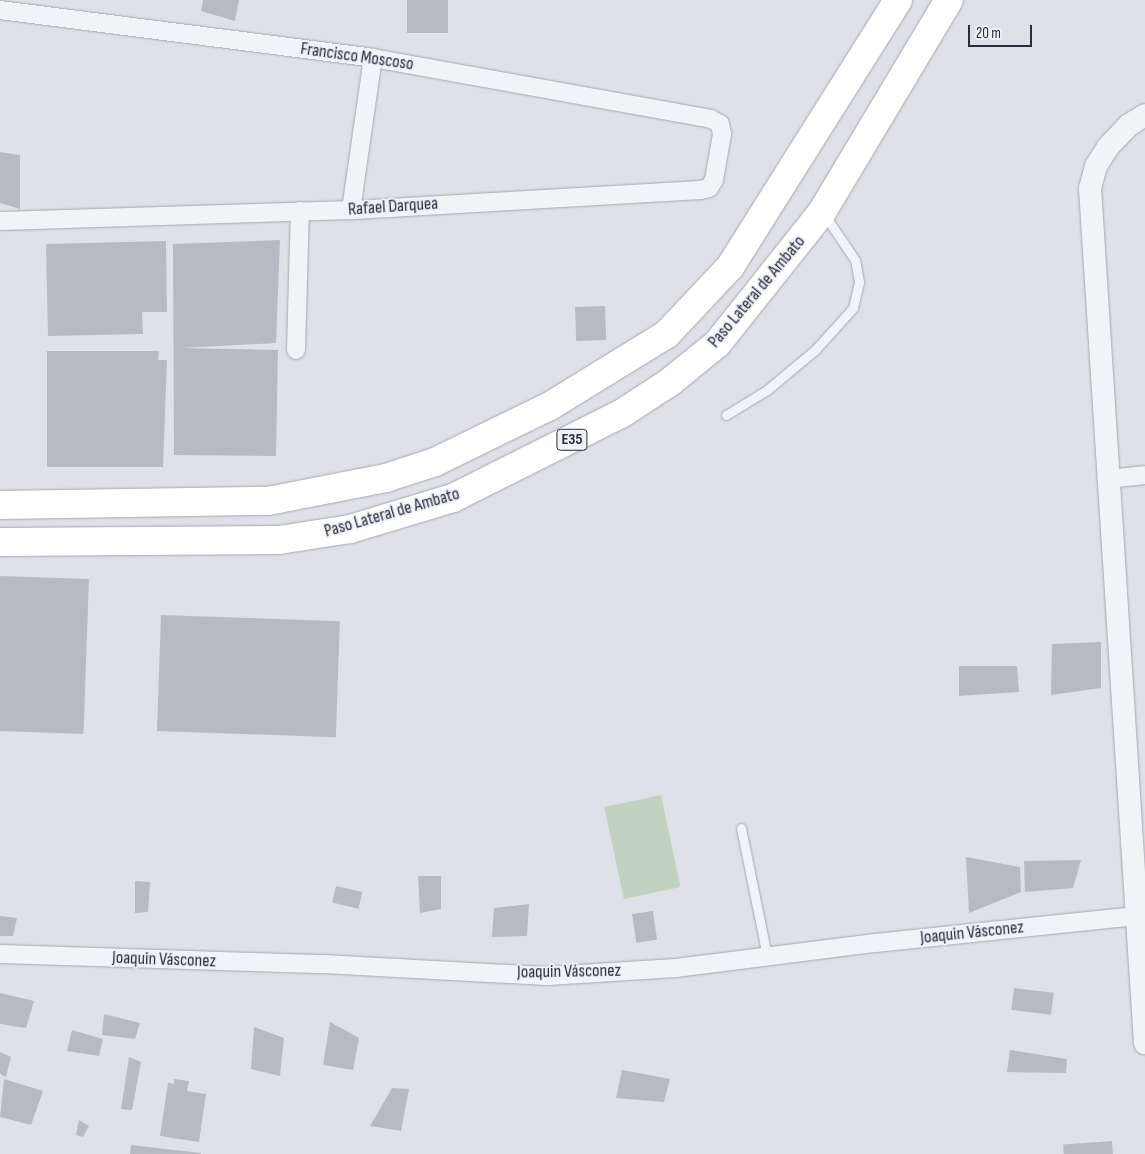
<!DOCTYPE html>
<html>
<head>
<meta charset="utf-8">
<style>
  body { margin:0 }
  #map { position:relative; width:1145px; height:1154px; overflow:hidden; background:#e0e1e8; font-family:"Sofia Sans Condensed",sans-serif }
  div>[style] { position:absolute }
  .green>* { inset:0; background:#c2d2c1; transform-origin:0 0 }
  .building>* { inset:0; background:#b7bac5; transform-origin:0 0 }
  .roads { filter:drop-shadow(0 0 1px #a5a7b2) drop-shadow(0 0 1px #a5a7b2) }
  .service>* { height:9px; margin:-4.5px; padding:0 4.5px; transform-origin:4.5px; border-radius:4.5px; background:#f2f3f7 }
  .minor>* { height:18px; margin:-9px; padding:0 9px; transform-origin:9px; border-radius:9px; background:#f2f3f7 }
  .tertiary>* { height:22px; margin:-11px; padding:0 11px; transform-origin:11px; border-radius:11px; background:#f2f3f7 }
  .trunk>* { height:28px; margin:-14px; padding:0 14px; transform-origin:14px; border-radius:14px; background:#fff }
  span { translate:-50% -50%; white-space:nowrap; text-align:center; line-height:1.15; -webkit-text-stroke:4px #eff1f6; paint-order:stroke }
  .shield-label span { padding:1px 4px; background:#eff1f6; border:1px solid; border-radius:4px; -webkit-text-stroke-width:0 }
  .shield-label { font-size:16px; color:#292d3f; font-weight:700 }
  .street-label { font-size:18px; color:#292d3f }
  .scale { position:absolute; left:968px; top:25px; width:64px; height:22px; box-sizing:border-box; border:2px solid #292d3f; border-top:0; padding-left:6px; font-size:15px; line-height:18px; white-space:nowrap; color:#292d3f; -webkit-text-stroke:4px #eff1f6; paint-order:stroke }
</style>
</head>
<body>
<div id="map">
  <div class="green">
    <div style="left:661px;top:795px;width:94px;height:58px;rotate:78deg"></div>
  </div>
  <div class="building">
    <div style="clip-path:polygon(203px 0,239px 0,235px 21px,201px 11px)"></div>
    <div style="left:407px;top:0;width:41px;height:33px"></div>
    <div style="clip-path:polygon(0 152px,20px 155px,20px 209px,0 203px)"></div>
    <div style="clip-path:polygon(280px 240px,276px 343px,181px 348px,278px 350px,276px 456px,174px 455px,173px 244px)"></div>
    <div style="clip-path:polygon(166px 241px,167px 312px,142px 312px,143px 334px,48px 336px,46px 244px)"></div>
    <div style="left:605px;top:306px;width:34px;height:30px;rotate:88deg"></div>
    <div style="clip-path:polygon(47px 351px,159px 351px,158px 360px,167px 360px,163px 467px,47px 467px)"></div>
    <div style="left:0;top:576px;width:89px;height:155px;rotate:2deg"></div>
    <div style="left:161px;top:615px;width:179px;height:116px;rotate:2deg"></div>
    <div style="clip-path:polygon(1101px 642px,1101px 688px,1051px 695px,1052px 644px)"></div>
    <div style="clip-path:polygon(959px 666px,1017px 666px,1019px 692px,959px 696px)"></div>
    <div style="clip-path:polygon(966px 857px,1020px 867px,1021px 892px,969px 913px)"></div>
    <div style="clip-path:polygon(1081px 860px,1073px 888px,1025px 892px,1024px 861px)"></div>
    <div style="clip-path:polygon(418px 876px,441px 876px,441px 909px,420px 913px)"></div>
    <div style="clip-path:polygon(135px 881px,150px 882px,148px 912px,135px 913px)"></div>
    <div style="left:336px;top:886px;width:27px;height:17px;rotate:13deg"></div>
    <div style="clip-path:polygon(529px 904px,527px 936px,492px 937px,494px 908px)"></div>
    <div style="left:653px;top:911px;width:29px;height:21px;rotate:82deg"></div>
    <div style="clip-path:polygon(0 916px,17px 918px,13px 936px,0 936px)"></div>
    <div style="left:1014px;top:988px;width:40px;height:22px;rotate:7deg"></div>
    <div style="clip-path:polygon(0 993px,34px 1001px,26px 1028px,0 1024px)"></div>
    <div style="clip-path:polygon(104px 1014px,140px 1023px,135px 1039px,102px 1035px)"></div>
    <div style="clip-path:polygon(330px 1022px,359px 1038px,353px 1070px,323px 1065px)"></div>
    <div style="clip-path:polygon(254px 1027px,284px 1038px,280px 1076px,251px 1069px)"></div>
    <div style="clip-path:polygon(72px 1030px,103px 1039px,99px 1056px,67px 1051px)"></div>
    <div style="clip-path:polygon(1010px 1050px,1067px 1059px,1066px 1073px,1007px 1072px)"></div>
    <div style="clip-path:polygon(0 1052px,11px 1057px,6px 1077px,0 1074px)"></div>
    <div style="clip-path:polygon(129px 1057px,141px 1062px,132px 1110px,121px 1109px)"></div>
    <div style="clip-path:polygon(622px 1070px,670px 1079px,664px 1102px,616px 1098px)"></div>
    <div style="clip-path:polygon(4px 1079px,43px 1091px,31px 1125px,0 1117px)"></div>
    <div style="clip-path:polygon(174px 1079px,189px 1081px,187px 1091px,206px 1094px,199px 1142px,160px 1136px,168px 1083px,174px 1084px)"></div>
    <div style="clip-path:polygon(392px 1088px,409px 1089px,401px 1131px,370px 1126px)"></div>
    <div style="clip-path:polygon(79px 1120px,89px 1126px,83px 1137px,76px 1135px)"></div>
    <div style="left:1112px;top:1141px;width:13px;height:49px;rotate:86deg"></div>
    <div style="clip-path:polygon(131px 1145px,201px 1153px,201px 1154px,130px 1154px)"></div>
  </div>
  <div class="roads">
    <div class="service">
      <div style="left:726px;top:415px;width:48px;rotate:-31.4deg"></div>
      <div style="left:767px;top:390px;width:62px;rotate:-39.8deg"></div>
      <div style="left:815px;top:350px;width:57px;rotate:-47.9deg"></div>
      <div style="left:853px;top:308px;width:27px;rotate:-77deg"></div>
      <div style="left:859px;top:282px;width:22px;rotate:-100deg"></div>
      <div style="left:855px;top:260px;width:55px;rotate:-124deg"></div>
      <div style="left:741px;top:828px;width:131px;rotate:78.5deg"></div>
    </div>
    <div class="minor">
      <div style="left:0;top:10px;width:376px;rotate:7.3deg"></div>
      <div style="left:373px;top:58px;width:343px;rotate:10.2deg"></div>
      <div style="left:711px;top:119px;width:10px;rotate:29deg"></div>
      <div style="left:720px;top:124px;width:10px;rotate:79deg"></div>
      <div style="left:722px;top:134px;width:47px;rotate:99.9deg"></div>
      <div style="left:714px;top:180px;width:9px;rotate:122deg"></div>
      <div style="left:709px;top:188px;width:9px;rotate:167deg"></div>
      <div style="left:700px;top:190px;width:350px;rotate:176.7deg"></div>
      <div style="left:351px;top:210px;width:351px;rotate:178.2deg"></div>
      <div style="left:351px;top:210px;width:154px;rotate:-81.8deg"></div>
      <div style="left:296px;top:350px;width:139px;rotate:-88.4deg"></div>
      <div style="left:1107px;top:479px;width:38px;rotate:-6deg"></div>
      <div style="left:0;top:954px;width:324px;rotate:1.8deg"></div>
      <div style="left:324px;top:964px;width:224px;rotate:3.1deg"></div>
      <div style="left:548px;top:976px;width:128px;rotate:-3.6deg"></div>
      <div style="left:676px;top:968px;width:201px;rotate:-7.2deg"></div>
      <div style="left:875px;top:943px;width:261px;rotate:-5.9deg"></div>
    </div>
    <div class="tertiary">
      <div style="left:1145px;top:115px;width:19px;rotate:148deg"></div>
      <div style="left:1129px;top:125px;width:30px;rotate:134deg"></div>
      <div style="left:1108px;top:147px;width:22px;rotate:122deg"></div>
      <div style="left:1096px;top:166px;width:23px;rotate:105deg"></div>
      <div style="left:1090px;top:188px;width:857px;rotate:86.32deg"></div>
    </div>
    <div class="trunk">
      <div style="left:0;top:505px;width:268px;rotate:-0.9deg"></div>
      <div style="left:268px;top:501px;width:120px;rotate:-11deg"></div>
      <div style="left:386px;top:478px;width:52px;rotate:-18.1deg"></div>
      <div style="left:435px;top:462px;width:128px;rotate:-26deg"></div>
      <div style="left:550px;top:406px;width:137px;rotate:-31.6deg"></div>
      <div style="left:667px;top:334px;width:92px;rotate:-46.8deg"></div>
      <div style="left:730px;top:267px;width:315px;rotate:-57.8deg"></div>
      <div style="left:0;top:542px;width:279px;rotate:-0.4deg"></div>
      <div style="left:279px;top:540px;width:72px;rotate:-8.8deg"></div>
      <div style="left:350px;top:529px;width:108px;rotate:-16.8deg"></div>
      <div style="left:453px;top:498px;width:188px;rotate:-26.6deg"></div>
      <div style="left:621px;top:414px;width:59px;rotate:-33.1deg"></div>
      <div style="left:670px;top:382px;width:60px;rotate:-39deg"></div>
      <div style="left:717px;top:344px;width:169px;rotate:-51.5deg"></div>
      <div style="left:822px;top:212px;width:247px;rotate:-59.1deg"></div>
    </div>
  </div>
  <div class="shield-label">
    <span style="left:572px;top:440px">E35</span>
  </div>
  <div class="street-label">
    <span style="left:357px;top:57px;rotate:8deg">Francisco Moscoso</span>
    <span style="left:393px;top:207px;rotate:-4deg">Rafael Darquea</span>
    <span style="left:757px;top:292px;rotate:-50deg">Paso Lateral de Ambato</span>
    <span style="left:392px;top:513px;rotate:-16deg">Paso Lateral de Ambato</span>
    <span style="left:972px;top:933px;rotate:-6deg">Joaquin Vásconez</span>
    <span style="left:164px;top:960px;rotate:2deg">Joaquin Vásconez</span>
    <span style="left:569px;top:972px;rotate:-1deg">Joaquin Vásconez</span>
  </div>
  <div class="scale">20 m</div>
</div>
</body>
</html>
